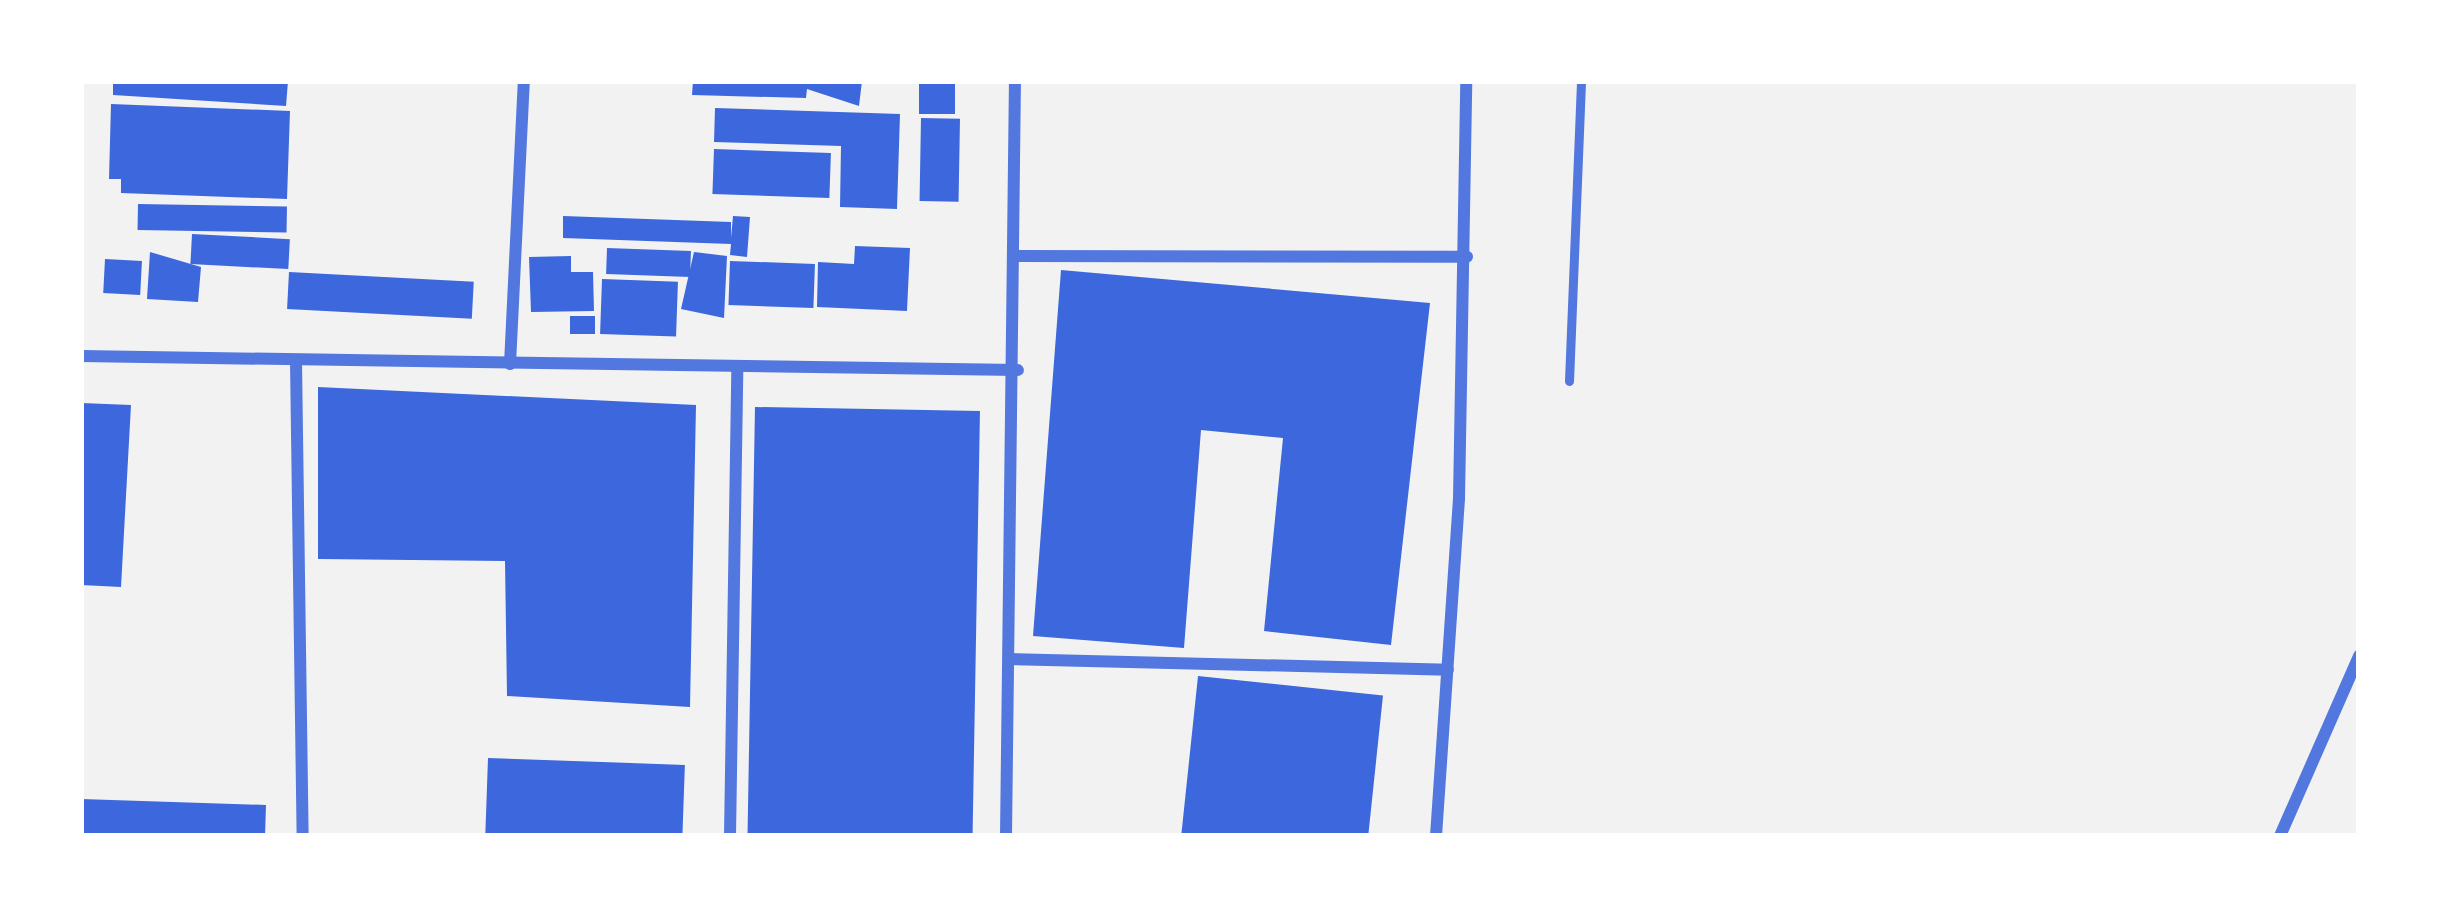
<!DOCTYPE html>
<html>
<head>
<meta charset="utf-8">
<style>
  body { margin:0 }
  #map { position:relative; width:2440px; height:917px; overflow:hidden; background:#f2f2f2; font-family:"PT Sans Narrow",sans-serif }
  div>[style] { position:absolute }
  .building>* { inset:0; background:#3d67dc; transform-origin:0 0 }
  .service>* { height:9px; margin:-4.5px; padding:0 4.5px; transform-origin:4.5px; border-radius:4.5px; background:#5277de }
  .minor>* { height:12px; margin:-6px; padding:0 6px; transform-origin:6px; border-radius:6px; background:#5277de }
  span { translate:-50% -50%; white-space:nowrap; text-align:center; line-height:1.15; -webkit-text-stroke:9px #fff; paint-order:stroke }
  .frame { position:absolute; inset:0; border:84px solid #fff; pointer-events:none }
</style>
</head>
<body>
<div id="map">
  <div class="building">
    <div style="clip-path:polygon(113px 81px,288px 81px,286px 106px,113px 95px)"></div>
    <div style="clip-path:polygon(693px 81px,862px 81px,859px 106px,807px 89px,806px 98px,692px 95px)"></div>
    <div style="left:919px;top:81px;width:36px;height:33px"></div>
    <div style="clip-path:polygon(111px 104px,290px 111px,287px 199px,121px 193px,121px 179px,109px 179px)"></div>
    <div style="clip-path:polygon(715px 108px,900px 114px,897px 209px,840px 207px,841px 146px,714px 142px)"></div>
    <div style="left:921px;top:118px;width:39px;height:83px;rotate:1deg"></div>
    <div style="left:714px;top:149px;width:117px;height:45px;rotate:2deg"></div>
    <div style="left:138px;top:204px;width:149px;height:26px;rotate:1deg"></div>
    <div style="clip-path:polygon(563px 216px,731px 222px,731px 238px,733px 216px,750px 217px,747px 257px,730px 255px,731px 244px,563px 238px)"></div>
    <div style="left:192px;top:234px;width:98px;height:30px;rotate:3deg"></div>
    <div style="clip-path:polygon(855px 246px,910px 248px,907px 311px,817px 307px,818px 262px,854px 264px)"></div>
    <div style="left:607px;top:248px;width:84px;height:26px;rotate:2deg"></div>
    <div style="clip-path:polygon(150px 252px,201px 267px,198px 302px,147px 299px)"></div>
    <div style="clip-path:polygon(694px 252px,727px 256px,724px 318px,681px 309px)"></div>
    <div style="clip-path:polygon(571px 256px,571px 272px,593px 272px,594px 311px,531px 312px,529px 257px)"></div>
    <div style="left:105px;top:259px;width:37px;height:34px;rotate:3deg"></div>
    <div style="left:730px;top:261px;width:85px;height:44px;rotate:2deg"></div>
    <div style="clip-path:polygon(1061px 270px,1430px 303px,1391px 645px,1264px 631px,1283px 438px,1201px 430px,1184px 648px,1033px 636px)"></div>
    <div style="left:289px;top:272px;width:185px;height:37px;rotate:3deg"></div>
    <div style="left:602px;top:279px;width:76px;height:55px;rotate:2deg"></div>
    <div style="left:570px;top:316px;width:25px;height:18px"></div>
    <div style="clip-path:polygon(318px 387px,696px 405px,690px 707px,507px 696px,505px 561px,318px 559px)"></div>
    <div style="clip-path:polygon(81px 403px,131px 405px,121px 587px,81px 585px)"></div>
    <div style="left:755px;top:407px;width:225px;height:429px;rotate:1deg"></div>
    <div style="left:1198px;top:676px;width:186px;height:160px;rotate:6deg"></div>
    <div style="left:488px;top:758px;width:197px;height:78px;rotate:2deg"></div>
    <div style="clip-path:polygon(81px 799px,266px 805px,265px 836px,81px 836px)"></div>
  </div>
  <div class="service">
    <div style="left:1569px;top:381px;width:300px;rotate:-87.7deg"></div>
  </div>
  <div class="minor">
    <div style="left:1015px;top:256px;width:452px;rotate:0.1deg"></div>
    <div style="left:81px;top:356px;width:937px;rotate:0.86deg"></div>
    <div style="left:296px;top:361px;width:475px;rotate:89.2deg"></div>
    <div style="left:510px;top:364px;width:283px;rotate:-87.2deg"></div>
    <div style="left:1010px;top:659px;width:438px;rotate:1.4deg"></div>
    <div style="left:730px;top:836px;width:469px;rotate:-89.1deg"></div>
    <div style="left:1006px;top:836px;width:755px;rotate:-89.32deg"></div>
    <div style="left:1436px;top:836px;width:338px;rotate:-86.1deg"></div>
    <div style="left:1459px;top:499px;width:418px;rotate:-89deg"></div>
    <div style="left:2280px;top:836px;width:197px;rotate:-66.3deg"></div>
  </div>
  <div class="frame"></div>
</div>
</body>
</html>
